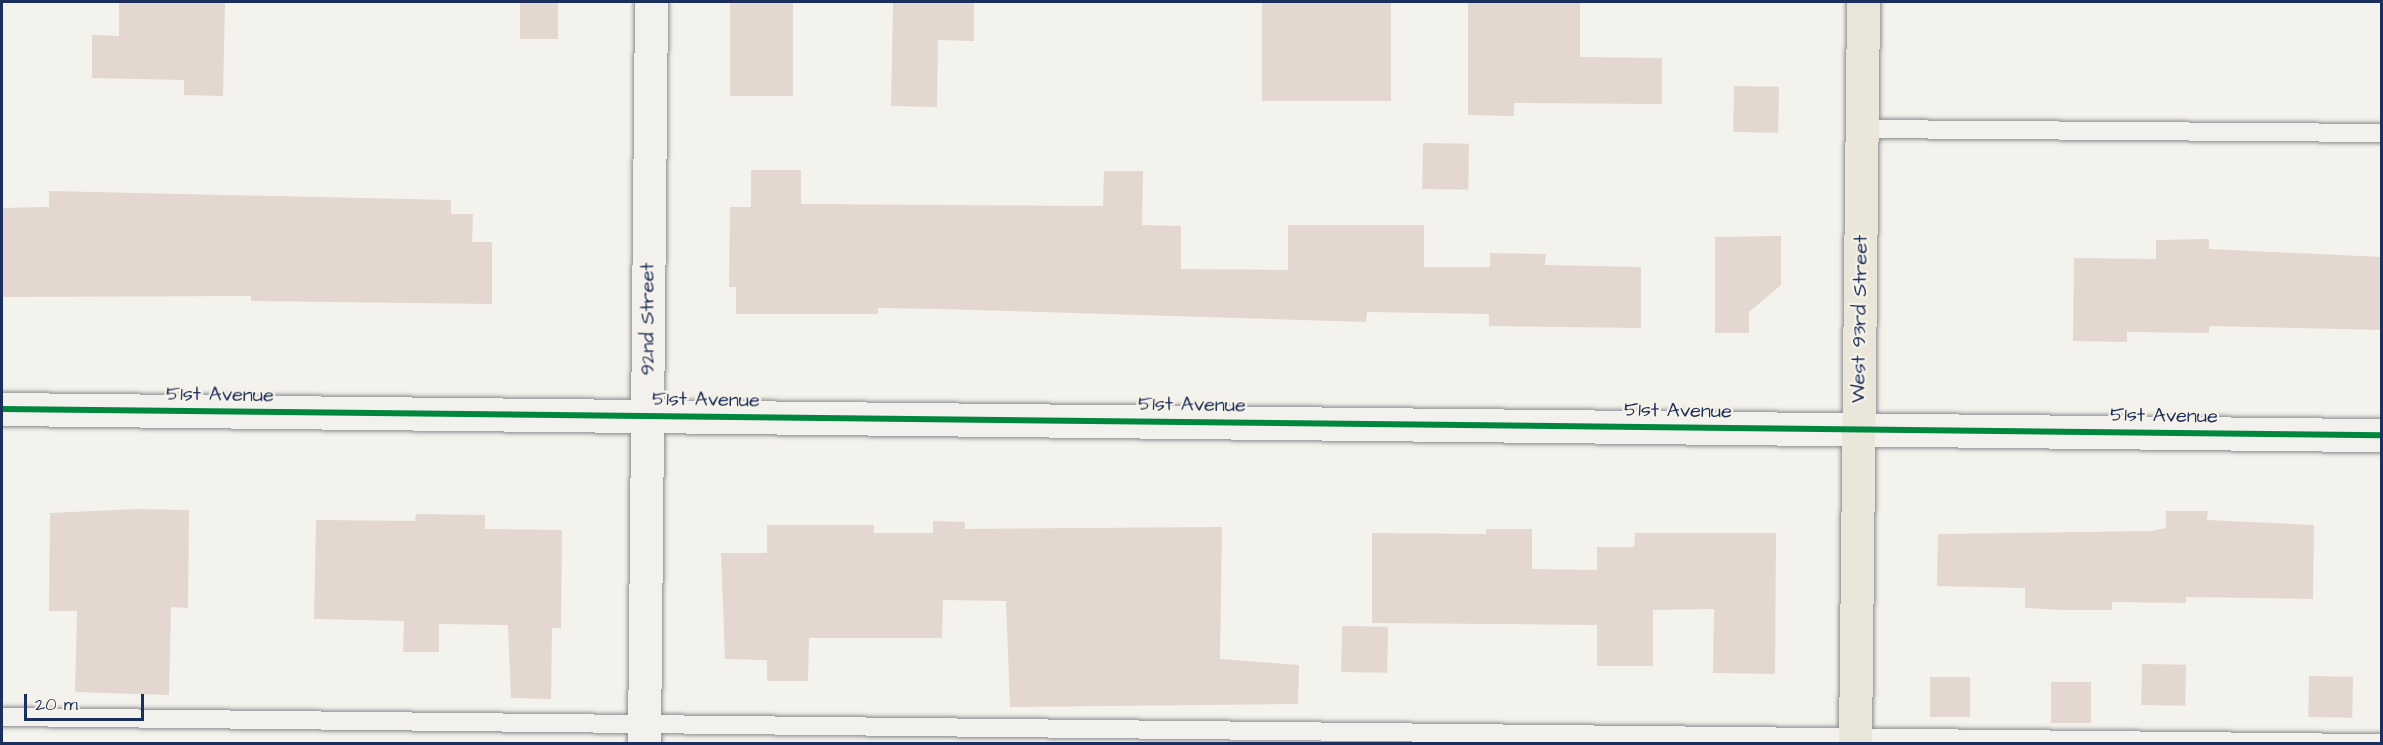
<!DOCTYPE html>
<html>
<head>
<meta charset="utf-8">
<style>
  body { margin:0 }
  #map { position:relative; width:2383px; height:745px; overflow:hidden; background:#f4f2ec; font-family:"Architects Daughter",sans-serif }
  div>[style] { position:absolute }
  .building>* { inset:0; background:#e3d7d0; transform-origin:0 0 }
  .roads { filter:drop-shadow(0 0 2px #898c92) drop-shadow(0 0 2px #898c92) }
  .lane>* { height:18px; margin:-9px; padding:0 9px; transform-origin:9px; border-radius:9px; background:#f2f1ed }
  .street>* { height:33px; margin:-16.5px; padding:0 16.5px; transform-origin:16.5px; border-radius:16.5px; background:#f2f1ed }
  .primary>* { height:33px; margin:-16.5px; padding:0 16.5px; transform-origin:16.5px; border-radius:16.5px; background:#ebe6da }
  .cycleway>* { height:6px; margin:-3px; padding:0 3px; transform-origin:3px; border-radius:3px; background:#00873e }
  span { translate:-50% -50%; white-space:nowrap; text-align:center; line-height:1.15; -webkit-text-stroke:4.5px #f7f3e8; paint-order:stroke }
  .street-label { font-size:20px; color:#1b2f5e }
  .frame { position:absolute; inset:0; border:3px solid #1b2f5e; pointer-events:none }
  .scale { position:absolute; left:24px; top:694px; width:120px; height:27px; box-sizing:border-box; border:3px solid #1b2f5e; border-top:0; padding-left:8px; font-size:18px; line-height:21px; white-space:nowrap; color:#1b2f5e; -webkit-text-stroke:4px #f7f3e8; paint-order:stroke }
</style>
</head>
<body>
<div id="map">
  <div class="building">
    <div style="clip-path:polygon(119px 2px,225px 2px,223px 96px,184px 95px,184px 80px,92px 78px,92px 35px,119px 36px)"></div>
    <div style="left:520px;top:2px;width:38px;height:37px"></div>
    <div style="left:730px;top:2px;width:63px;height:94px"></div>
    <div style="clip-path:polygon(893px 2px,974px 2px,974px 41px,938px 40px,937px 107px,891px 106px)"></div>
    <div style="left:1262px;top:2px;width:129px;height:99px"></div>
    <div style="clip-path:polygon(1468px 2px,1580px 2px,1580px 57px,1662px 58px,1662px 104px,1514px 103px,1514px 116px,1468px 115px)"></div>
    <div style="left:1734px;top:86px;width:45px;height:46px;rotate:1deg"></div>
    <div style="left:1423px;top:143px;width:46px;height:46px;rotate:1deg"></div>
    <div style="clip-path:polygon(751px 170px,801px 170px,801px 204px,1103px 206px,1104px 171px,1143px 171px,1142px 225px,1181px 226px,1181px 269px,1288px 270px,1288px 225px,1424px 225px,1424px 267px,1490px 267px,1490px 253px,1546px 254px,1545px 265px,1641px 267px,1641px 328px,1489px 326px,1489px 314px,1367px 312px,1366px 322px,941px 309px,878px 308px,878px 314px,736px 314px,736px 287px,729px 287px,730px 207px,751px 207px)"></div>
    <div style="clip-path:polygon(49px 191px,451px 200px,451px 214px,473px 214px,472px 242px,492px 242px,492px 304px,251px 301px,251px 296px,2px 297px,2px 208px,49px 207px)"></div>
    <div style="clip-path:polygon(1781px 236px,1781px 285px,1749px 312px,1749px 333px,1715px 333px,1715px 237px)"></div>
    <div style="clip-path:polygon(2209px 239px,2209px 249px,2382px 257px,2382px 330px,2209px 326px,2209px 333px,2127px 332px,2127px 342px,2073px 341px,2074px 258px,2156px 259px,2156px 240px)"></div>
    <div style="clip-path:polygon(137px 509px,189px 510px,188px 608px,171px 607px,169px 695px,75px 692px,77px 611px,49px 611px,50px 513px)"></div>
    <div style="clip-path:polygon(2166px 511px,2208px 511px,2207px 520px,2314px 525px,2313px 599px,2186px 597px,2186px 603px,2112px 602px,2112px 610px,2064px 610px,2025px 608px,2025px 588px,1937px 586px,1938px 534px,2151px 531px,2166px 528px)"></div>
    <div style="clip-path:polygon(416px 514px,485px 515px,485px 529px,562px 530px,561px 628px,552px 628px,551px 699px,511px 698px,508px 625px,439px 624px,439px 652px,403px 652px,404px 621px,314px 619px,316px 520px,415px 521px)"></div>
    <div style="clip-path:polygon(933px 521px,965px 522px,965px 529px,1222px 527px,1220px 659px,1299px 665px,1298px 704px,1010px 707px,1006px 601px,943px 600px,942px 638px,809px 638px,808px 681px,767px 681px,767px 660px,725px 659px,721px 553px,767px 553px,767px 525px,874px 525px,874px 533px,933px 533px)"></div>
    <div style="clip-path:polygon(1486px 529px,1532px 529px,1532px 569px,1597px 570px,1597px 547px,1634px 547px,1635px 533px,1776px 533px,1775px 674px,1713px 673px,1714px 609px,1653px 610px,1653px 666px,1597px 666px,1597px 625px,1372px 623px,1372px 533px,1486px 534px)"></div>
    <div style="left:1342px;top:626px;width:46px;height:46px;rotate:1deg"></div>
    <div style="left:2142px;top:664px;width:44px;height:41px;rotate:1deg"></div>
    <div style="left:2309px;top:676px;width:44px;height:41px;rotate:1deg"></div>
    <div style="left:1930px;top:677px;width:40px;height:40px"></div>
    <div style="left:2091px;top:682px;width:41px;height:40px;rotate:90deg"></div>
  </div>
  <div class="roads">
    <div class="lane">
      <div style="left:1862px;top:129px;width:520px;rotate:0.44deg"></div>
      <div style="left:2px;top:717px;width:2380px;rotate:0.63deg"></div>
    </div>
    <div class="street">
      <div style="left:2px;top:409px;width:2380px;rotate:0.63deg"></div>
      <div style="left:644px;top:744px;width:742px;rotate:-89.46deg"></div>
    </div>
    <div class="primary">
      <div style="left:1855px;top:744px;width:742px;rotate:-89.38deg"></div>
    </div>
  </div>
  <div class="cycleway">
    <div style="left:2px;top:409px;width:2380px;rotate:0.63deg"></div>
  </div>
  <div class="street-label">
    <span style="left:648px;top:319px;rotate:-90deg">92nd Street</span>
    <span style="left:1860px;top:319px;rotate:-89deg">West 93rd Street</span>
    <span style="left:220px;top:395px;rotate:1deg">51st Avenue</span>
    <span style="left:706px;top:400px;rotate:1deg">51st Avenue</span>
    <span style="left:1192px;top:405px;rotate:1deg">51st Avenue</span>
    <span style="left:1678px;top:411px;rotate:1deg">51st Avenue</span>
    <span style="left:2164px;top:416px;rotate:1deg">51st Avenue</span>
  </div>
  <div class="frame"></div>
  <div class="scale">20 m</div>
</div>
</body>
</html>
